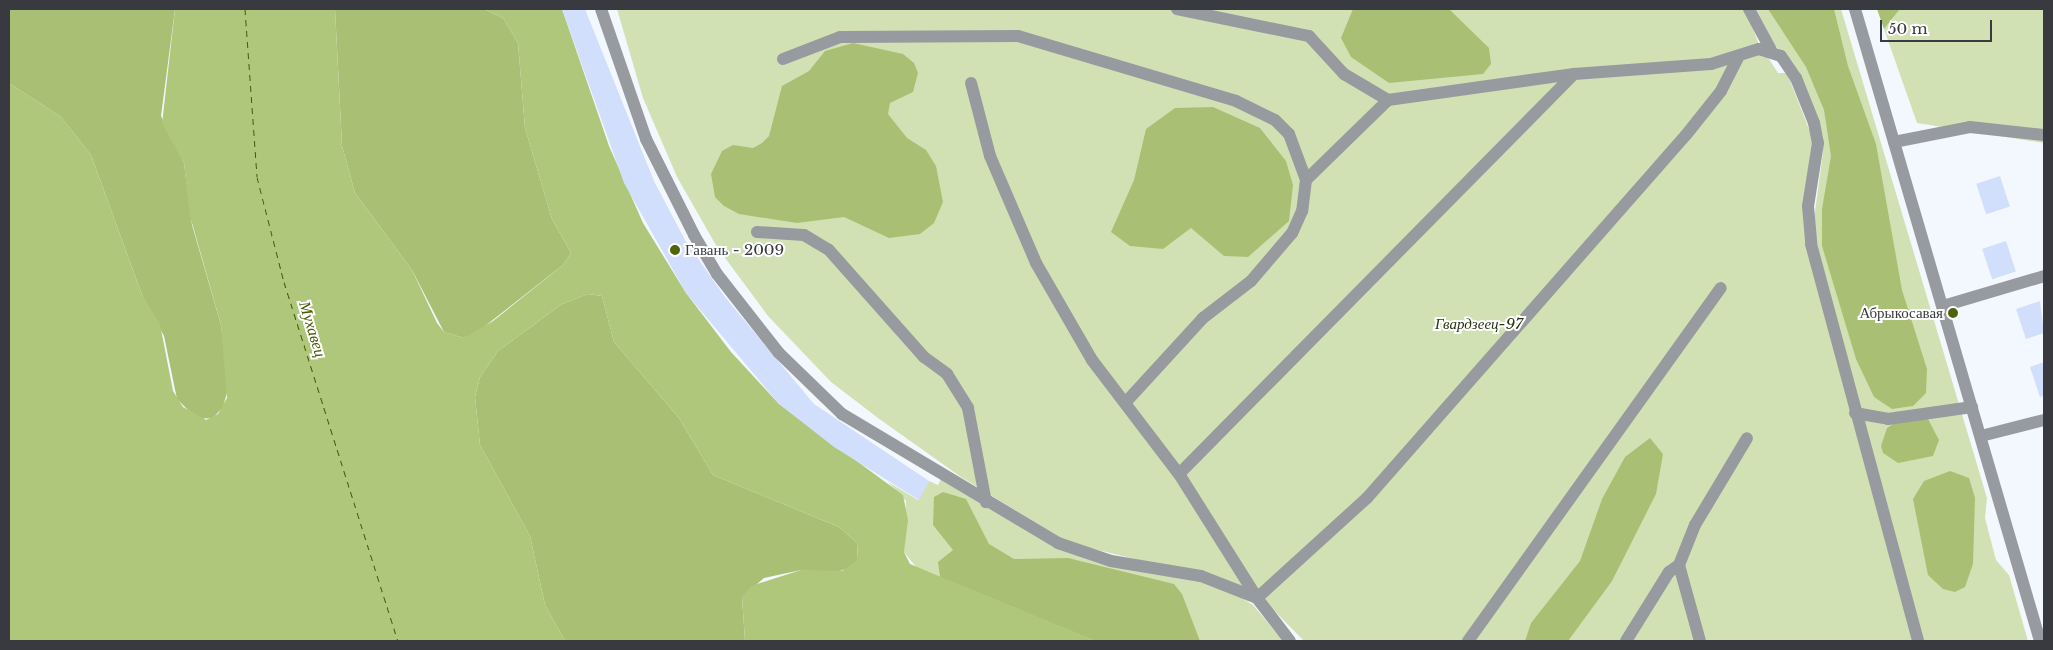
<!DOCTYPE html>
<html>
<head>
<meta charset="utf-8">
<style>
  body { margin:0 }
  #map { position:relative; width:2053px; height:650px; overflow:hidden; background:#f3f7fe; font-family:"Libre Baskerville",serif }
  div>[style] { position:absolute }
  .green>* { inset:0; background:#d2e1b3 }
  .forest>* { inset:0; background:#a9c074 }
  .water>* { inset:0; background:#afc77b }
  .ferry>* { height:1px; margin-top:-0.5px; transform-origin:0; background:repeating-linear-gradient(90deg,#475a00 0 6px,transparent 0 11px) }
  .building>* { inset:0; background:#d2dffc; transform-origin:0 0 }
  .minor>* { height:12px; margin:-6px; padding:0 6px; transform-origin:6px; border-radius:6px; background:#979a9f }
  .dots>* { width:14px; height:14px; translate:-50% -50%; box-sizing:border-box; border:2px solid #fff; border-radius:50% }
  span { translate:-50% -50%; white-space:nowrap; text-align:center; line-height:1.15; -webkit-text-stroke:4px #fff; paint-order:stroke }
  .poi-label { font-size:15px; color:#383a3f }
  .left { translate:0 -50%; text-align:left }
  .right { translate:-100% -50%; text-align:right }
  .park-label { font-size:15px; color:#293211; font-style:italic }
  .water-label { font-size:16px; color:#475a00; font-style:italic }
  .frame { position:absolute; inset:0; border:10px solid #383a3f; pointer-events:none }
  .scale { position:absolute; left:1880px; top:20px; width:112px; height:22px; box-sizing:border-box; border:2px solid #383a3f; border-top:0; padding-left:6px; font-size:15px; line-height:18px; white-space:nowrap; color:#383a3f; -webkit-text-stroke:4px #fff; paint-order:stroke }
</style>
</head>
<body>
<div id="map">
  <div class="green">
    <div style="clip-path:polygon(617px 9px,1746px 9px,1758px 42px,1778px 73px,1787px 73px,1812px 137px,1814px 153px,1804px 210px,1806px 242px,1890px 550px,1813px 227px,1823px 152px,1821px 131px,1793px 67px,1775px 45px,1756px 9px,1841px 9px,1987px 498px,1985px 518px,1996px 560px,2009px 575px,2028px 641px,1304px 641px,1262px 598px,1234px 583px,1069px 543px,961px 477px,878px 418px,831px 382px,768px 316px,717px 247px,677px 177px,643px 98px)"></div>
    <div style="clip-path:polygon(1900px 9px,2044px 9px,2044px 143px,1917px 123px,1884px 29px)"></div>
    <div style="clip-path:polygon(942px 477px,1067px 551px,1095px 562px,1200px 579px,1229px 590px,1253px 605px,1283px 641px,1095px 641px,916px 567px,904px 552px,906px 501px,888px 482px,918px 500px,929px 481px,938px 485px)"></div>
  </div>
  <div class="forest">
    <div style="clip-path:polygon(9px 9px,175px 9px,161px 116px,184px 163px,192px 225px,221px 325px,228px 389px,223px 407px,213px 418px,197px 419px,177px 399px,164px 336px,142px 295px,91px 155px,61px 117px,9px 83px)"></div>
    <div style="clip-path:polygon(335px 9px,484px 9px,503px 18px,518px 43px,525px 128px,552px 219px,571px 253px,563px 265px,476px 333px,464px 338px,444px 332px,412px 270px,355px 193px,342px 146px)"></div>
    <div style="clip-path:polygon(1353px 9px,1449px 9px,1489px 48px,1491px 64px,1483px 74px,1389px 83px,1351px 57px,1341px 38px)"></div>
    <div style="clip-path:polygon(1768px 9px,1834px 9px,1848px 66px,1876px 144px,1902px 290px,1927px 369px,1926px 393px,1913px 406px,1892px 409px,1874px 397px,1856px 359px,1822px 246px,1822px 209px,1831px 156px,1824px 110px,1806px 67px)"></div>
    <div style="clip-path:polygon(1877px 9px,1900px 9px,1884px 29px)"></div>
    <div style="clip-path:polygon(853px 43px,903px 54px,914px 63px,918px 73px,913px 92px,890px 103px,888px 114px,907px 138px,926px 150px,936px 166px,943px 202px,934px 223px,920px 234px,889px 238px,844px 217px,797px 223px,739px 214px,724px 206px,715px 197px,711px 174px,722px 151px,733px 145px,753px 148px,762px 143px,769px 136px,782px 86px,809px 71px,825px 51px)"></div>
    <div style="clip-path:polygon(1213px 107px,1260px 128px,1286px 161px,1293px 185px,1289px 221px,1248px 257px,1224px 256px,1191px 228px,1163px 249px,1130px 246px,1111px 232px,1134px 180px,1146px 129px,1175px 108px)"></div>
    <div style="clip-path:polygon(588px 294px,602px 296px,614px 342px,679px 418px,713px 475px,839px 527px,857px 543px,858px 560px,852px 567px,831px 574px,801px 570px,764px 578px,742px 597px,745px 641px,565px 641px,545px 605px,530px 536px,480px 445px,475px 397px,480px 377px,498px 351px,562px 304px)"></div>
    <div style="clip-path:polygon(1928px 419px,1939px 440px,1933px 456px,1898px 463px,1883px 453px,1881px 446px,1887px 428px,1896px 422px)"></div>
    <div style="clip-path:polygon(1650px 438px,1663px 454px,1656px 494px,1612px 581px,1568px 641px,1525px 641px,1531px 623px,1580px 561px,1602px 499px,1625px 457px)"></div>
    <div style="clip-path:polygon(1950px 471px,1969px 478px,1975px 498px,1973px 564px,1965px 587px,1955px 592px,1943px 589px,1928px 575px,1913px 499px,1924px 481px)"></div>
    <div style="clip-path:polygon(943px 492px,966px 499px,989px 544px,1014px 559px,1068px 558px,1174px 584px,1182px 594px,1200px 641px,1095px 641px,940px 577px,938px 562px,953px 550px,933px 525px,934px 497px)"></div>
  </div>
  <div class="water">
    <div style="clip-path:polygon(175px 9px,335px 9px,342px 146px,355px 193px,412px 270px,437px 323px,444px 332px,464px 338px,493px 321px,563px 265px,571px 253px,552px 219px,525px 128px,518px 43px,503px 18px,484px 9px,562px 9px,609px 146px,643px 223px,686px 293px,731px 352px,779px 404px,903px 495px,908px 520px,904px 552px,910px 564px,1095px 641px,745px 641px,742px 597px,751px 586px,801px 570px,842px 571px,858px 560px,857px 543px,839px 527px,713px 475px,679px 418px,614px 342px,602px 296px,588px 294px,562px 304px,498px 351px,480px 377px,475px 397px,480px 445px,530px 536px,545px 605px,565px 641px,9px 641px,9px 83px,61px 117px,91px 155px,142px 295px,160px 324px,173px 391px,183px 407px,206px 420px,218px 414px,227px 398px,221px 325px,190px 216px,184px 163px,162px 124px)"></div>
  </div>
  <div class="ferry">
    <div style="left:245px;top:9px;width:168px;rotate:85.9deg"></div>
    <div style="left:257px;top:177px;width:108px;rotate:75.6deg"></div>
    <div style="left:284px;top:282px;width:377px;rotate:72.4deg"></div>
  </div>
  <div class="building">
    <div style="clip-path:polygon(562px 9px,585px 9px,654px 181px,685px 240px,725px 297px,814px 404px,929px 481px,919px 500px,834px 447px,779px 404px,686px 293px,624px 183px)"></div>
    <div style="left:2000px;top:176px;width:32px;height:25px;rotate:72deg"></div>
    <div style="left:2006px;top:241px;width:32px;height:25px;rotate:72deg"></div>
    <div style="clip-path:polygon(2040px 301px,2044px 333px,2026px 339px,2016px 309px)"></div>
    <div style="clip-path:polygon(2044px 362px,2044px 395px,2040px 397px,2030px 367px)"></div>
  </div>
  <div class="minor">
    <div style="left:601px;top:9px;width:138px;rotate:70.9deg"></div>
    <div style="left:646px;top:139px;width:107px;rotate:63.4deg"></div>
    <div style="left:694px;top:235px;width:45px;rotate:59.5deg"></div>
    <div style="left:717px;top:274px;width:100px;rotate:51.9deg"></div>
    <div style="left:779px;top:353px;width:88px;rotate:44.1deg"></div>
    <div style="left:842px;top:414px;width:252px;rotate:30.8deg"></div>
    <div style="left:1058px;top:543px;width:56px;rotate:18.8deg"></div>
    <div style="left:1111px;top:561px;width:91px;rotate:9.5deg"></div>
    <div style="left:1201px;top:576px;width:60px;rotate:21.4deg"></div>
    <div style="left:1177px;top:9px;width:135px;rotate:11.6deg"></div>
    <div style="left:1309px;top:36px;width:52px;rotate:47.4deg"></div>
    <div style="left:1344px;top:74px;width:51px;rotate:30.6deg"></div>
    <div style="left:1749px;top:9px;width:47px;rotate:61.8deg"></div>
    <div style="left:1855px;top:9px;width:659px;rotate:73.68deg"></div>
    <div style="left:783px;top:59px;width:61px;rotate:-21.1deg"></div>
    <div style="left:840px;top:37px;width:178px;rotate:-0.3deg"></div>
    <div style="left:1018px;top:36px;width:227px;rotate:16.6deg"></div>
    <div style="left:1236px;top:101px;width:43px;rotate:26deg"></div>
    <div style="left:1275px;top:120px;width:20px;rotate:45deg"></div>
    <div style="left:1289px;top:134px;width:49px;rotate:69.7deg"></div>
    <div style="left:1306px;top:180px;width:31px;rotate:97deg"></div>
    <div style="left:1302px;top:211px;width:24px;rotate:114deg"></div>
    <div style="left:1292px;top:233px;width:63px;rotate:130.5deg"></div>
    <div style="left:1251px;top:281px;width:61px;rotate:142.4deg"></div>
    <div style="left:1203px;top:318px;width:115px;rotate:132.5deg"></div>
    <div style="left:971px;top:83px;width:75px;rotate:75.4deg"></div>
    <div style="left:990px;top:156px;width:116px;rotate:66.7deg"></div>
    <div style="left:1036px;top:263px;width:112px;rotate:60deg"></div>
    <div style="left:1092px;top:360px;width:143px;rotate:52.7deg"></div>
    <div style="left:1179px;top:474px;width:146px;rotate:57.8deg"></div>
    <div style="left:1257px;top:598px;width:54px;rotate:52.5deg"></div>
    <div style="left:1894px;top:142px;width:77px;rotate:-11.2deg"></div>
    <div style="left:1970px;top:127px;width:74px;rotate:6.2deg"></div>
    <div style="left:1306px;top:180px;width:115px;rotate:-44.3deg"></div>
    <div style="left:1388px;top:100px;width:188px;rotate:-8deg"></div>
    <div style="left:1574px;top:74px;width:137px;rotate:-4.2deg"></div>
    <div style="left:1711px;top:64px;width:50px;rotate:-17.4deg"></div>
    <div style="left:1759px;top:49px;width:23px;rotate:18deg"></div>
    <div style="left:1781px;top:56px;width:27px;rotate:56deg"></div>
    <div style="left:1796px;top:78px;width:48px;rotate:68.2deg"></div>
    <div style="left:1814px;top:123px;width:20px;rotate:79deg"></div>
    <div style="left:1818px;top:143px;width:64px;rotate:99deg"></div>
    <div style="left:1808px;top:206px;width:38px;rotate:85deg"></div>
    <div style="left:1811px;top:244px;width:411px;rotate:74.9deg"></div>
    <div style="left:757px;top:232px;width:47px;rotate:3.7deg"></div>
    <div style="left:804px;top:235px;width:29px;rotate:31deg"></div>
    <div style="left:829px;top:250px;width:143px;rotate:48.4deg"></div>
    <div style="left:924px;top:357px;width:29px;rotate:36deg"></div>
    <div style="left:947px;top:374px;width:40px;rotate:58deg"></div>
    <div style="left:968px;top:408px;width:96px;rotate:79.2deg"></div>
    <div style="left:1943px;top:306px;width:105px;rotate:-16.5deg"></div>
    <div style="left:1855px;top:413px;width:34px;rotate:10deg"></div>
    <div style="left:1888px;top:419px;width:85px;rotate:-8.1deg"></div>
    <div style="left:1981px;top:436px;width:65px;rotate:-14.3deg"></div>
    <div style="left:1179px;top:474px;width:562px;rotate:-45.36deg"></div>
    <div style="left:1679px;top:565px;width:43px;rotate:-68.2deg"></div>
    <div style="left:1695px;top:525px;width:101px;rotate:-59.1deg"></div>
    <div style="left:1257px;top:598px;width:149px;rotate:-42.3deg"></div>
    <div style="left:1367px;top:498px;width:483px;rotate:-48.7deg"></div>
    <div style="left:1686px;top:135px;width:56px;rotate:-51.5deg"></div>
    <div style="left:1721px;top:91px;width:39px;rotate:-63deg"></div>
    <div style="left:1468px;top:641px;width:434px;rotate:-54.4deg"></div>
    <div style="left:1626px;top:641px;width:81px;rotate:-58.1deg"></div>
    <div style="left:1669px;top:572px;width:12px;rotate:-35deg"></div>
    <div style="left:1679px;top:565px;width:79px;rotate:74.6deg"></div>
  </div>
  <div class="dots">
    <div style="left:675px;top:250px;background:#4f630c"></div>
    <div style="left:1953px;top:313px;background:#4f630c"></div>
  </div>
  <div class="poi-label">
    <span class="left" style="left:685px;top:250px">Гавань - 2009</span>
    <span class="right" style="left:1943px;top:313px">Абрыкосавая</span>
  </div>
  <div class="park-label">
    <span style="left:1479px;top:324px">Гвардзеец-97</span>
  </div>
  <div class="water-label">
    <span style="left:313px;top:329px;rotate:73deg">Мухавец</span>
  </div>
  <div class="frame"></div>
  <div class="scale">50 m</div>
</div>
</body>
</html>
